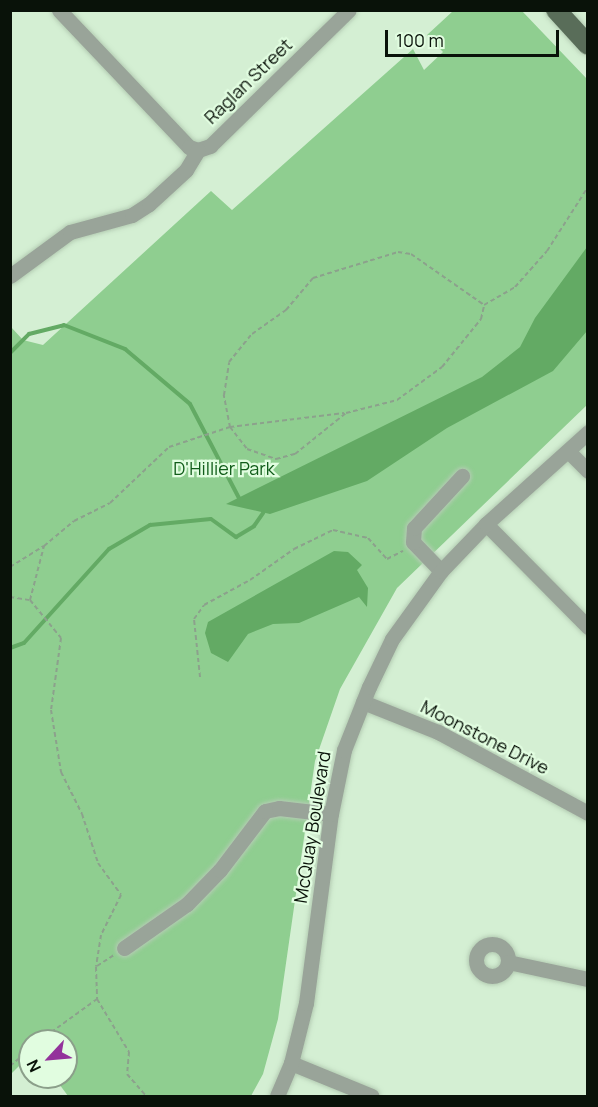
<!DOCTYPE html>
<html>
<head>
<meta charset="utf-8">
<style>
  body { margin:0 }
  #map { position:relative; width:598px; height:1107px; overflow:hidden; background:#d4efd3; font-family:Manrope,sans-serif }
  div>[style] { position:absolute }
  .green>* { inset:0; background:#8fce90 }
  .water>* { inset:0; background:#63aa64 }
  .stream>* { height:4px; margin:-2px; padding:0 2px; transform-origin:2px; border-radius:2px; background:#63aa64 }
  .path>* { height:2px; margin-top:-1px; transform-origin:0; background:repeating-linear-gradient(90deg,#8ca18c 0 4.5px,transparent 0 7.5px) }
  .roads { filter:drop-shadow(0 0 2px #b4ccb3) drop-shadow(0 0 2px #b4ccb3) }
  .minor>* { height:15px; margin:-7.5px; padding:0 7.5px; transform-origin:7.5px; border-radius:7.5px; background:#99a499 }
  .minor>.ring { margin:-7.5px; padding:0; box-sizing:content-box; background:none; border:15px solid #99a499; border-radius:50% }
  .major>* { height:20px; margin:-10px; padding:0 10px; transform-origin:10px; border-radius:10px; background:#596d59 }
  span { translate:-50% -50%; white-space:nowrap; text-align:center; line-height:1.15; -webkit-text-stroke:4.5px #e1fde0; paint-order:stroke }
  .street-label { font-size:18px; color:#091209 }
  .park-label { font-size:18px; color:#115d1a }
  .frame { position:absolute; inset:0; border:12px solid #091209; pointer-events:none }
  .north { position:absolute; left:18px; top:1029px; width:60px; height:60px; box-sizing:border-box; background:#e1fde0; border:2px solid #8b9f8a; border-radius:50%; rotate:244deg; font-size:16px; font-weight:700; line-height:24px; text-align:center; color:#091209 }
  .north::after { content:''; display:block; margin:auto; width:21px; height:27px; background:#93339b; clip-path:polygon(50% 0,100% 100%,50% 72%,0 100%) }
  .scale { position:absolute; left:385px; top:30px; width:174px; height:27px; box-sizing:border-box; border:3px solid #091209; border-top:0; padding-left:8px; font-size:18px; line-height:21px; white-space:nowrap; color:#091209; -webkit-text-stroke:4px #e1fde0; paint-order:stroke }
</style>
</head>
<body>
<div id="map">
  <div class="green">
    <div style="clip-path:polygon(453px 11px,522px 11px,587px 79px,587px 405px,397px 588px,340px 689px,315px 761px,278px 1019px,263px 1074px,251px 1096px,68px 1096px,54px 1077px,66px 1077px,66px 1041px,30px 1041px,30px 1055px,11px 1074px,11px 327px,23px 340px,43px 345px,211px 191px,232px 210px,413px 49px,424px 70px,443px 52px,427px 35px)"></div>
  </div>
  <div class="water">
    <div style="clip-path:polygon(587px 247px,587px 331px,553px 371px,447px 428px,367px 481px,270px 514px,226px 504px,482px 377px,520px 347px,535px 318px)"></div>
    <div style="clip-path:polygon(334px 551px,348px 552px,362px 565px,357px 570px,368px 588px,367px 607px,359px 597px,299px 623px,273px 624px,248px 634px,228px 662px,211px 653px,205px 633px,208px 622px)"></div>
  </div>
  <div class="stream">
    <div style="left:10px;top:353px;width:27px;rotate:-45deg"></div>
    <div style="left:29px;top:334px;width:36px;rotate:-14deg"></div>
    <div style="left:64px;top:325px;width:66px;rotate:21.5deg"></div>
    <div style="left:125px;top:349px;width:85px;rotate:40.2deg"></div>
    <div style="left:190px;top:404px;width:106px;rotate:62.5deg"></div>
    <div style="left:10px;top:648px;width:15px;rotate:-20deg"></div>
    <div style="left:24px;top:643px;width:127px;rotate:-47.9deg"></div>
    <div style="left:109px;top:549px;width:48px;rotate:-30.3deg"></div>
    <div style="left:150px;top:525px;width:61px;rotate:-5.6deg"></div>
    <div style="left:211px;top:519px;width:31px;rotate:36deg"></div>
    <div style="left:236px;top:537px;width:21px;rotate:-31deg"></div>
    <div style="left:254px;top:526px;width:16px;rotate:-55deg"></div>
  </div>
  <div class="path">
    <div style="left:230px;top:427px;width:28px;rotate:52deg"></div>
    <div style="left:247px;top:449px;width:31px;rotate:19deg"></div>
    <div style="left:276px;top:459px;width:20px;rotate:-15deg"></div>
    <div style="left:295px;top:454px;width:65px;rotate:-38.8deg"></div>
    <div style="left:346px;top:413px;width:53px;rotate:-14.3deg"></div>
    <div style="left:397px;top:400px;width:56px;rotate:-36.3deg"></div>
    <div style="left:442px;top:367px;width:62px;rotate:-50.9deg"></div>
    <div style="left:481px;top:319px;width:13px;rotate:-77deg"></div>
    <div style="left:230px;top:427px;width:115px;rotate:-7deg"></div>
    <div style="left:10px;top:567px;width:40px;rotate:-32deg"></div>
    <div style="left:10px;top:597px;width:20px;rotate:9deg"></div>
    <div style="left:30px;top:600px;width:49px;rotate:50.8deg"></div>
    <div style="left:61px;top:638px;width:73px;rotate:97.9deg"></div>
    <div style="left:51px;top:710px;width:63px;rotate:80.8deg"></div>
    <div style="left:61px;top:772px;width:47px;rotate:63.4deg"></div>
    <div style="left:82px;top:814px;width:52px;rotate:71.9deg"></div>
    <div style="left:98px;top:863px;width:39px;rotate:54deg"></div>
    <div style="left:121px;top:895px;width:45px;rotate:116.6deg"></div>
    <div style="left:101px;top:935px;width:32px;rotate:99deg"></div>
    <div style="left:96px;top:967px;width:32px;rotate:88deg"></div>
    <div style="left:97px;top:999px;width:62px;rotate:58.9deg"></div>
    <div style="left:129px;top:1052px;width:22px;rotate:95deg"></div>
    <div style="left:127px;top:1074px;width:29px;rotate:49deg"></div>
    <div style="left:30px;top:600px;width:56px;rotate:-75.5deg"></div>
    <div style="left:44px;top:546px;width:39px;rotate:-40deg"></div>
    <div style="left:74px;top:521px;width:40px;rotate:-26.6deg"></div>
    <div style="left:110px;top:503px;width:81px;rotate:-43.5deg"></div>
    <div style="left:169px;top:447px;width:64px;rotate:-18.2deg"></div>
    <div style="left:230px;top:427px;width:33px;rotate:-101deg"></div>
    <div style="left:224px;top:395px;width:33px;rotate:-81deg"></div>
    <div style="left:229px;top:362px;width:36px;rotate:-51deg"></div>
    <div style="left:252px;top:334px;width:42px;rotate:-35.2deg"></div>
    <div style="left:286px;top:310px;width:42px;rotate:-49.8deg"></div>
    <div style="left:313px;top:278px;width:89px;rotate:-17deg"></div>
    <div style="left:398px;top:252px;width:13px;rotate:9deg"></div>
    <div style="left:411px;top:254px;width:89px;rotate:34.9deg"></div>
    <div style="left:484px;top:305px;width:36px;rotate:-30deg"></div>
    <div style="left:515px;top:287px;width:48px;rotate:-48.4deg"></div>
    <div style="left:547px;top:251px;width:76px;rotate:-57.4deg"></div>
    <div style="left:200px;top:677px;width:58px;rotate:-95.9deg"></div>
    <div style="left:194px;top:619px;width:17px;rotate:-54deg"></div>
    <div style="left:204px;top:605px;width:52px;rotate:-28.5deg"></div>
    <div style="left:250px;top:580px;width:54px;rotate:-35.2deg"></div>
    <div style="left:294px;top:549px;width:43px;rotate:-26deg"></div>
    <div style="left:333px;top:530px;width:36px;rotate:13deg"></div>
    <div style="left:368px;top:538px;width:28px;rotate:48deg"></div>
    <div style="left:387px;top:559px;width:18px;rotate:-27deg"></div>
    <div style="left:97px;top:966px;width:20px;rotate:-33deg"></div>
    <div style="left:39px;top:1041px;width:72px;rotate:-35.9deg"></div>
    <div style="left:10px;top:1066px;width:26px;rotate:-40deg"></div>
  </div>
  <div class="roads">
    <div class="minor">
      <div style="left:59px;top:10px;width:189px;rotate:46.5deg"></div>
      <div style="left:189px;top:147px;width:9px;rotate:18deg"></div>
      <div style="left:198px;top:150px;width:13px;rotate:-18deg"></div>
      <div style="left:210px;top:146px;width:194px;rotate:-44.4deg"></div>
      <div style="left:10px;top:276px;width:74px;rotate:-36.3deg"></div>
      <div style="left:70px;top:232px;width:64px;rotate:-15.3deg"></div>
      <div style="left:132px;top:215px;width:20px;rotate:-33deg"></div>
      <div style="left:149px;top:204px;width:50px;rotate:-42.6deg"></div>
      <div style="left:186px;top:170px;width:23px;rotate:-59deg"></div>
      <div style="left:568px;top:451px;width:28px;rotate:45deg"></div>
      <div style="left:486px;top:524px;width:145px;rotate:45.3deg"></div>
      <div style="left:441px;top:571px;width:40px;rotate:-134deg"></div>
      <div style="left:413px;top:542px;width:14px;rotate:-86deg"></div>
      <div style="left:414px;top:528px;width:71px;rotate:-47.3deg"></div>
      <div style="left:363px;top:702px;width:81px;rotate:21.8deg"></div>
      <div style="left:438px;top:732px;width:170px;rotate:28.4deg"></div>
      <div class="ring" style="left:476px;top:944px;width:17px;height:17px"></div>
      <div style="left:124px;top:948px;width:77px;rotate:-34.9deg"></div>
      <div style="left:187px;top:904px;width:47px;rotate:-45.9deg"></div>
      <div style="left:220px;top:870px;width:74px;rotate:-52.7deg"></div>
      <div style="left:265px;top:811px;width:14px;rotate:-12deg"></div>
      <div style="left:279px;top:808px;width:52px;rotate:6.6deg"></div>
      <div style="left:508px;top:962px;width:82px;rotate:12deg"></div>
      <div style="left:291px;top:1063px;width:87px;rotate:22.2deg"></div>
      <div style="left:277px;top:1096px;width:36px;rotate:-67deg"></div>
      <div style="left:291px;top:1063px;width:62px;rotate:-76deg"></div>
      <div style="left:306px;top:1003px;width:191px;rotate:-82.5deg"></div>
      <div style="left:331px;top:814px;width:65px;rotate:-78.5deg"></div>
      <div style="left:344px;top:750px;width:68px;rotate:-68.4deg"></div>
      <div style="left:369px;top:687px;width:53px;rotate:-64.4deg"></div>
      <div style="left:392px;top:639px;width:84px;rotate:-54.2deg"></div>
      <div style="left:441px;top:571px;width:65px;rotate:-46.2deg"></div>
      <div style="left:486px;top:524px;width:137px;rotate:-42deg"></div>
    </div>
    <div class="major">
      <div style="left:556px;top:10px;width:47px;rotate:47.6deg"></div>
    </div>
  </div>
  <div class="street-label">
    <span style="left:248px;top:81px;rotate:-44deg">Raglan Street</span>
    <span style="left:485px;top:737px;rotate:27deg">Moonstone Drive</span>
    <span style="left:312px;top:827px;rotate:-81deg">McQuay Boulevard</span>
  </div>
  <div class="park-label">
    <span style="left:224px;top:468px">D'Hillier Park</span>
  </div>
  <div class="frame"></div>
  <div class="north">N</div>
  <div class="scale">100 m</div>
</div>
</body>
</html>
